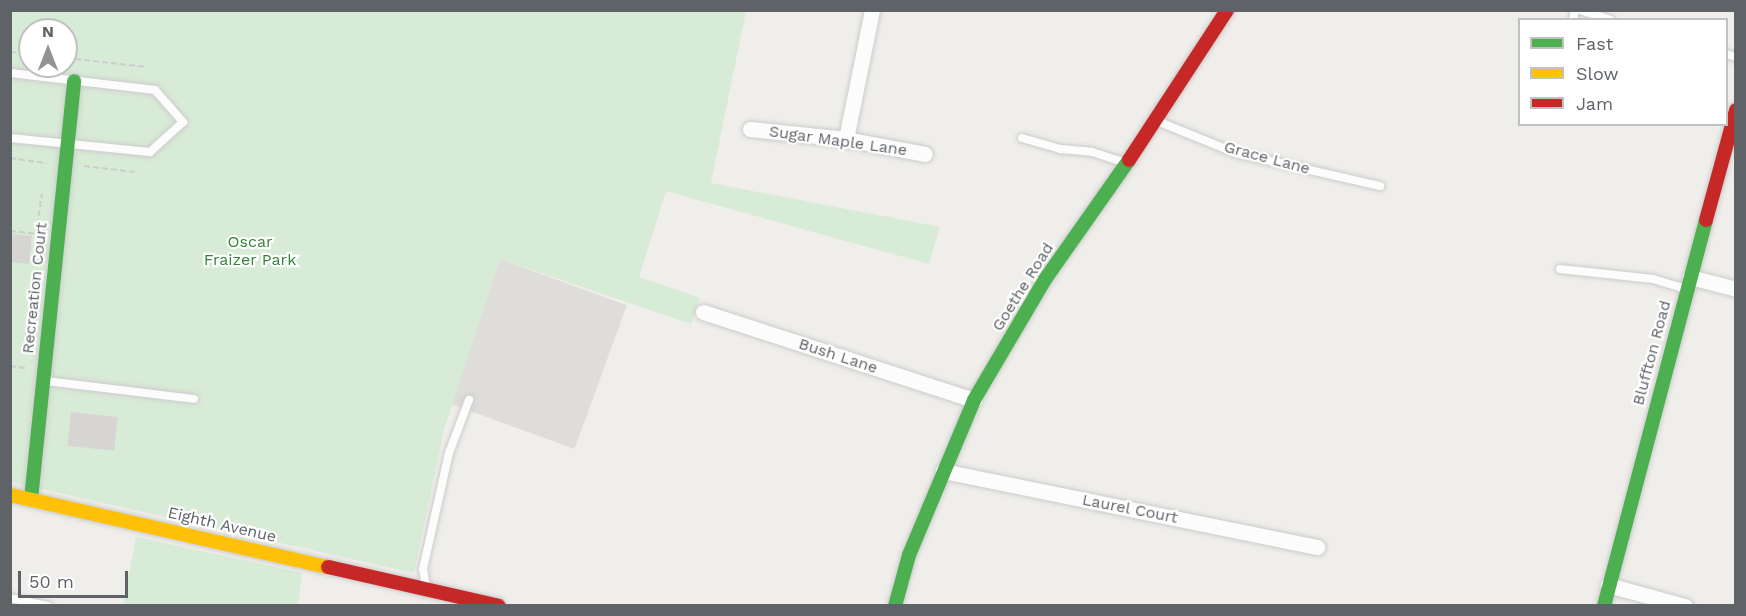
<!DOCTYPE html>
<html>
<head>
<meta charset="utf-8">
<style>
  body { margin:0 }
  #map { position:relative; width:1746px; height:616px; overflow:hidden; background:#efeeea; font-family:"Work Sans",sans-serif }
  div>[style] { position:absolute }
  .industrial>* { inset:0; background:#dfddda; transform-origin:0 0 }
  .green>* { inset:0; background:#d8ebd6 }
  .building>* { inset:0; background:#d6d5d3; transform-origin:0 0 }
  .path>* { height:2px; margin-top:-1px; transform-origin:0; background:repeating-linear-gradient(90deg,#cacfcc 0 6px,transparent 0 9px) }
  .roads { filter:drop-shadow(0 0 2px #cbcccc) drop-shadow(0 0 2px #cbcccc) }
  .lane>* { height:8px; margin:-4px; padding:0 4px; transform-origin:4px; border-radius:4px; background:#fdfcfc }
  .street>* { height:15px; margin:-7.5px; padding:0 7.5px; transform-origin:7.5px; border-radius:7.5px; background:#fdfcfc }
  .fast>* { height:14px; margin:-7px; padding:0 7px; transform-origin:7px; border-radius:7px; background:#4caf50 }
  .slow>* { height:14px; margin:-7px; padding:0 7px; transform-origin:7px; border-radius:7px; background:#ffc107 }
  .jam>* { height:14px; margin:-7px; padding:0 7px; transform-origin:7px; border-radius:7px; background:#c62828 }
  span { translate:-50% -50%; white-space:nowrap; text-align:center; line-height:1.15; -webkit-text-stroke:4.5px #fff; paint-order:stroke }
  .street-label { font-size:16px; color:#5f6368 }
  .park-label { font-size:16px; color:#348238 }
  .frame { position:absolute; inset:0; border:12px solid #5f6368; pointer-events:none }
  .legend { position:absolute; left:1518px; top:18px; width:210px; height:108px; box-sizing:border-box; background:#fff; border:2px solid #bfc1c3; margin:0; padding:8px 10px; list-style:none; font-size:18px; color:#5f6368 }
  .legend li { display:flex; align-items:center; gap:12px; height:30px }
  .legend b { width:30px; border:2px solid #bfc1c3 }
  .north { position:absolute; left:18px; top:18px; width:60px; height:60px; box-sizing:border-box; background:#fff; border:2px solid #bfc1c3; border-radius:50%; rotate:0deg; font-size:16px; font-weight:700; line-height:24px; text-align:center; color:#5f6368 }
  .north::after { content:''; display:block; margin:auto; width:21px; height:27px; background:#919496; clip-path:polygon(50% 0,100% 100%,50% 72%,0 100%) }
  .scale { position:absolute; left:18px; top:571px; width:110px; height:27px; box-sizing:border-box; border:3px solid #5f6368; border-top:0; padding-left:8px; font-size:18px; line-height:21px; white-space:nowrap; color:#5f6368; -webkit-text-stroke:4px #fff; paint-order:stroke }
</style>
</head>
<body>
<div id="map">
  <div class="industrial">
    <div style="left:500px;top:259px;width:135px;height:153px;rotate:20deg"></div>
  </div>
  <div class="green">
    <div style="clip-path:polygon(evenodd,11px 11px,746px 11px,711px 183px,940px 227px,929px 264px,666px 191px,639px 277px,700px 298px,691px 324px,500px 259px,444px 430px,414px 573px,11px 482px,11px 11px,30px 30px,66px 30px,66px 66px,30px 66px,30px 30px)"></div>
    <div style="clip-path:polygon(136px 537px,302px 573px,298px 605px,123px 606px)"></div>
  </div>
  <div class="building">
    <div style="clip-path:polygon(10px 234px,32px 236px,29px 264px,10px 262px)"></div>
    <div style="left:71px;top:412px;width:47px;height:34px;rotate:6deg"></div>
  </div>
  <div class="path">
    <div style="left:10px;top:52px;width:20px;rotate:6deg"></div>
    <div style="left:66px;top:58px;width:81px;rotate:6.4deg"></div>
    <div style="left:10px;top:158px;width:37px;rotate:8deg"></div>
    <div style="left:84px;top:166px;width:51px;rotate:6.7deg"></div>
    <div style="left:10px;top:231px;width:27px;rotate:6deg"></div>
    <div style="left:36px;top:234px;width:41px;rotate:-81.7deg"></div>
    <div style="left:10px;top:366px;width:15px;rotate:8deg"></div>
  </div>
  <div class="roads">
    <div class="lane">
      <div style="left:1580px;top:10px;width:32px;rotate:18deg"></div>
      <div style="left:1573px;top:20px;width:10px;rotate:-79deg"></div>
      <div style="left:1726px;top:54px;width:10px;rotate:17deg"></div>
      <div style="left:10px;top:73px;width:146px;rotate:6.7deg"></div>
      <div style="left:155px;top:90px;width:43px;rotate:48.8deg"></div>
      <div style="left:183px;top:122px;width:45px;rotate:137.7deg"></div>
      <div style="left:150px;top:152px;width:141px;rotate:-174.3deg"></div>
      <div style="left:1157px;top:121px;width:85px;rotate:22.1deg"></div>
      <div style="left:1236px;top:153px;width:148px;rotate:12.9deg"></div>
      <div style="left:1022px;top:138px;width:40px;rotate:16deg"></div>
      <div style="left:1060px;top:149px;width:32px;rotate:5deg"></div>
      <div style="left:1092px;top:152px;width:35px;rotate:18deg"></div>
      <div style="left:1560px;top:269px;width:94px;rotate:6.1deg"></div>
      <div style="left:1653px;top:279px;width:34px;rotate:17deg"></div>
      <div style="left:46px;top:381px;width:149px;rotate:6.9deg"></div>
      <div style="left:426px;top:587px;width:18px;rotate:-99deg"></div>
      <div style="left:423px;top:569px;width:119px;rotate:-77.4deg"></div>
      <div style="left:449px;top:453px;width:57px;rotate:-69.3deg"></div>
      <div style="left:10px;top:598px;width:40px;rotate:12deg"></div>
    </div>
    <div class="street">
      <div style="left:750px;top:129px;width:97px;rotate:5.9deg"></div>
      <div style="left:846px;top:139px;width:80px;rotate:10.8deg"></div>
      <div style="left:846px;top:139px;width:132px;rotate:-78.6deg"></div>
      <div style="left:1690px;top:277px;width:48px;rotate:14.6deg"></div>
      <div style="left:703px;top:312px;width:285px;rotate:18deg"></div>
      <div style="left:943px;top:471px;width:382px;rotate:11.5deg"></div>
      <div style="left:1608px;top:585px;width:80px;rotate:15.3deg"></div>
    </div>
    <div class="fast">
      <div style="left:31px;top:499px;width:420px;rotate:-84.1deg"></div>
      <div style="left:895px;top:606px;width:53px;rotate:-74.6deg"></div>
      <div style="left:909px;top:555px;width:168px;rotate:-67.2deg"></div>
      <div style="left:974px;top:400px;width:142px;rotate:-59.5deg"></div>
      <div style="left:1046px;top:278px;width:144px;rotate:-54.9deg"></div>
      <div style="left:1604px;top:606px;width:399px;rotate:-75.2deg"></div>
    </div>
    <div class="slow">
      <div style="left:10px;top:495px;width:326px;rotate:12.8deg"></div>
    </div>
    <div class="jam">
      <div style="left:1129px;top:160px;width:179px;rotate:-56.8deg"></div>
      <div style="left:1706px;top:220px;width:114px;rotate:-74.7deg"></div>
      <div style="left:328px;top:567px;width:175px;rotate:12.8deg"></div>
    </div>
  </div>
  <div class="street-label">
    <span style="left:838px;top:141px;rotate:8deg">Sugar Maple Lane</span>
    <span style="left:1267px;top:158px;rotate:15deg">Grace Lane</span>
    <span style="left:1023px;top:287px;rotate:-58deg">Goethe Road</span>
    <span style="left:35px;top:288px;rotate:-84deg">Recreation Court</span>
    <span style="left:1652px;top:353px;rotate:-75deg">Bluffton Road</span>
    <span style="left:838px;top:356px;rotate:18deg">Bush Lane</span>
    <span style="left:1130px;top:509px;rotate:11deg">Laurel Court</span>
    <span style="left:222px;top:525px;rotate:13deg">Eighth Avenue</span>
  </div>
  <div class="park-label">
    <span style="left:250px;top:251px">Oscar<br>Fraizer Park</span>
  </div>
  <div class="frame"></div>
  <ul class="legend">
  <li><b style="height:8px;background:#4caf50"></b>Fast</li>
  <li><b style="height:8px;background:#ffc107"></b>Slow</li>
  <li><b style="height:8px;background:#c62828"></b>Jam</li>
  </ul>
  <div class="north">N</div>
  <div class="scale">50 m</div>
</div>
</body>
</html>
